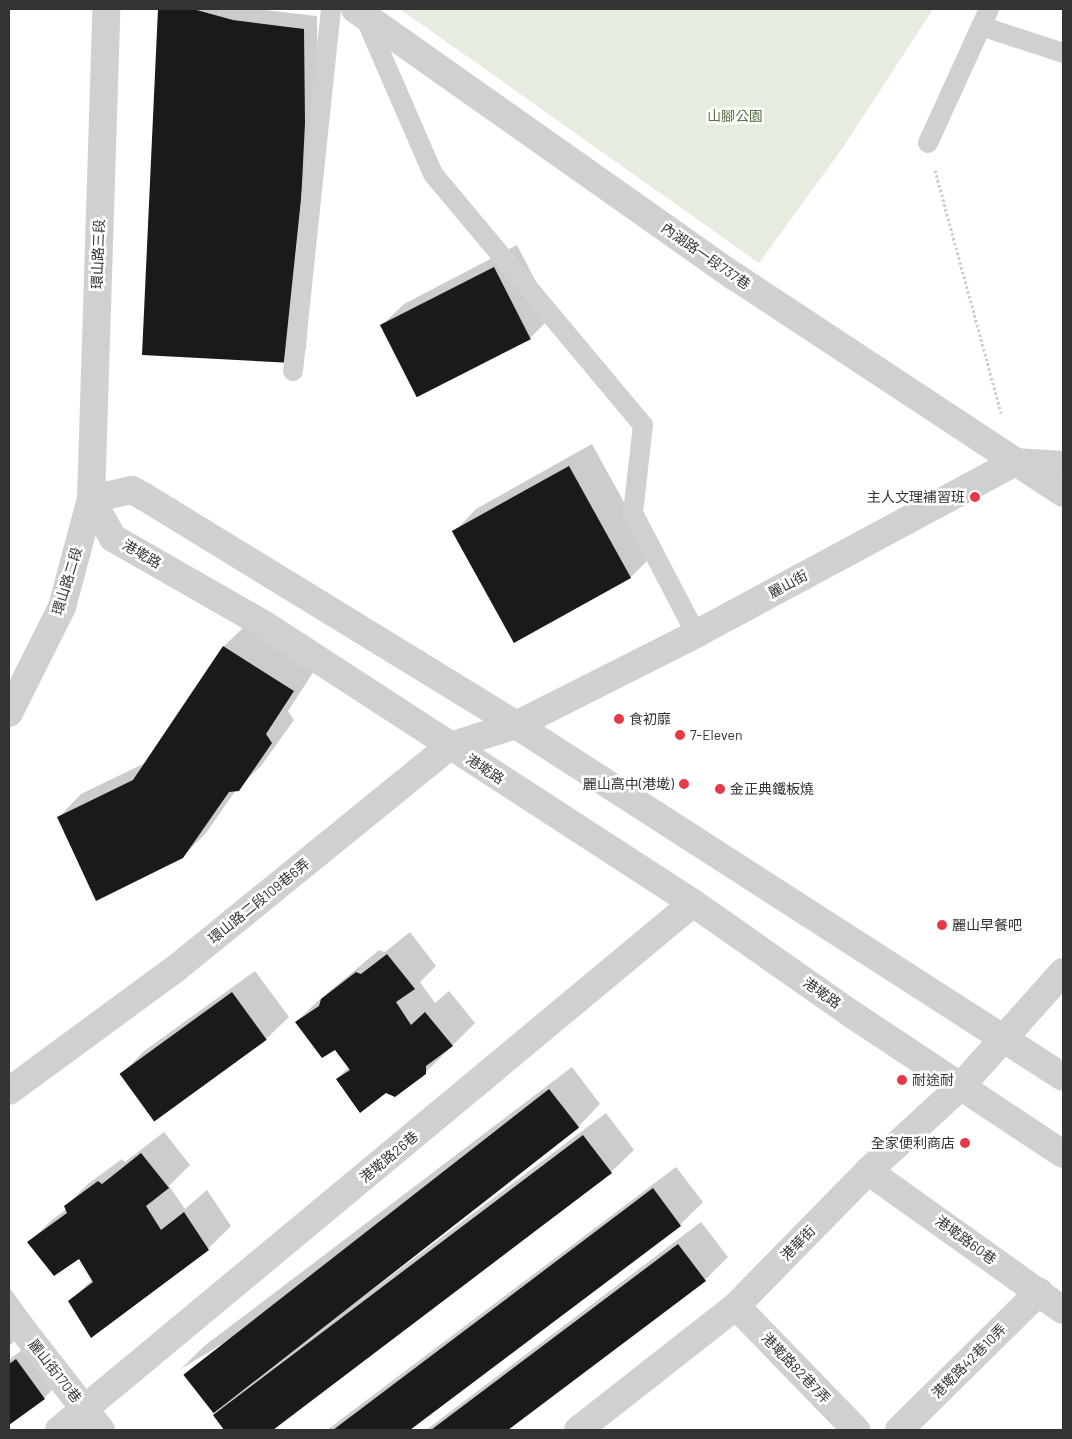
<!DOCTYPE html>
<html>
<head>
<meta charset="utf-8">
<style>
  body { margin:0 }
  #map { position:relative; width:1072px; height:1439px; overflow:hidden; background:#fff; font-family:Barlow,"Noto Sans TC",sans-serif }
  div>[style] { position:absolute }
  .green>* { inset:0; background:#e6ecdf }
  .shadow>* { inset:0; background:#0003 }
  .building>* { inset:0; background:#1a1a1a; transform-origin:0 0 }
  .path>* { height:3px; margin-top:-1.5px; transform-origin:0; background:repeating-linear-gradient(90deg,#cdcdcd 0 2.5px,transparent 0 5px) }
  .service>* { height:20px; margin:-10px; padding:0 10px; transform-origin:10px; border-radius:10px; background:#d0d0d0 }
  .minor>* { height:28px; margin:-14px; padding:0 14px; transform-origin:14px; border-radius:14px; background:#d0d0d0 }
  .tertiary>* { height:28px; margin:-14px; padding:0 14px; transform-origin:14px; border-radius:14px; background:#d0d0d0 }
  .dots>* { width:14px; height:14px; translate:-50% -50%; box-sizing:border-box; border:2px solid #fff; border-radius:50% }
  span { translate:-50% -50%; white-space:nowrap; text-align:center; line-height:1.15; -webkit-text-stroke:5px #fff; paint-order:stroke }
  .park-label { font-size:14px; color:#56703f }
  .street-label { font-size:14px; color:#333 }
  .poi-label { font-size:14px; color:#333 }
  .right { translate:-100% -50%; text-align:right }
  .left { translate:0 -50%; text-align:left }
  .frame { position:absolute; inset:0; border:10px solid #333; pointer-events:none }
</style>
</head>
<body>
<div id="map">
  <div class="green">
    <div style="clip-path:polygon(400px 9px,933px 9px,844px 146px,759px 263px)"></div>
  </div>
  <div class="shadow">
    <div style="clip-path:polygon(159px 9px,256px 9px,317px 16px,318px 109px,306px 349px,293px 362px,143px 353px)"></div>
    <div style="clip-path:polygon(517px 245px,553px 315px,530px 338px,381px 326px,404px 304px)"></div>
    <div style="clip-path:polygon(592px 444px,653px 555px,631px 577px,515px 642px,454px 532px,476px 509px)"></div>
    <div style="clip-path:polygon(247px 624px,316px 668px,288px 711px,294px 720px,261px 766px,236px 790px,206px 833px,183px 856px,59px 817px,81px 794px,145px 763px,224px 646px)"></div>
    <div style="clip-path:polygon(410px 932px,436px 966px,420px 982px,435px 1003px,449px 991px,475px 1023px,425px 1073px,337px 1079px,349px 1067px,335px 1048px,296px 1022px,319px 1000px,379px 950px,385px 952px)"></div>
    <div style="clip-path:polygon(255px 971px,289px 1017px,266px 1039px,122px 1074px,144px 1051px)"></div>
    <div style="clip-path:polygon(572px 1067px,600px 1104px,578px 1127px,181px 1369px,203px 1347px)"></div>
    <div style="clip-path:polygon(606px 1113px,634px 1150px,611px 1172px,271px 1430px,226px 1430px,214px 1415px,237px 1392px)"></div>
    <div style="clip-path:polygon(164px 1132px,190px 1165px,169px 1186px,185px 1209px,207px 1190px,231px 1226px,208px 1249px,70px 1301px,93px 1279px,79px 1258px,29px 1242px,52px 1220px,67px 1209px,66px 1206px,89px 1183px,122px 1159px,125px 1162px)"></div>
    <div style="clip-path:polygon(676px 1167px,703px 1202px,680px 1225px,408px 1430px,327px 1430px)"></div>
    <div style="clip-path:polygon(701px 1222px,728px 1257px,705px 1280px,506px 1430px,426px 1430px)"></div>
    <div style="clip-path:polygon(9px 1287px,34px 1322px,9px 1346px)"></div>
    <div style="clip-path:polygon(39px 1337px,67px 1375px,44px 1398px,9px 1424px,9px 1360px)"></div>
  </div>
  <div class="building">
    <div style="clip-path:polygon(158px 9px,193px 9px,233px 20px,304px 29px,305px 123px,293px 363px,142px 355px)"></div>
    <div style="left:494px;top:267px;width:81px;height:128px;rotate:63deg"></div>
    <div style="left:569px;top:466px;width:128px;height:134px;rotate:61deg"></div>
    <div style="clip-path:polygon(223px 646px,294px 691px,266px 734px,272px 743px,239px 791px,229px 792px,183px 858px,96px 901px,57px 817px,133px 780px)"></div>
    <div style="clip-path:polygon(387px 954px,415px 989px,396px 1002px,411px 1025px,425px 1012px,453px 1046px,426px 1066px,426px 1074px,395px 1097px,386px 1093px,360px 1113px,336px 1079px,350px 1070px,335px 1050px,322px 1058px,295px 1022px,319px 1006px,321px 999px,356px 972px,361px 974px)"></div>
    <div style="left:232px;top:992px;width:59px;height:139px;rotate:54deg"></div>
    <div style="left:549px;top:1089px;width:49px;height:464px;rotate:52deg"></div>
    <div style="clip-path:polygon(583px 1135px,612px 1173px,273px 1430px,224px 1430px,213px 1415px)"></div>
    <div style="clip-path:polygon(141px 1153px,169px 1188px,146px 1206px,161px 1230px,184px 1212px,209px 1250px,91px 1338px,68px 1301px,93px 1282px,79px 1259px,54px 1276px,27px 1242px,67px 1213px,64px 1206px,98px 1181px,102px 1184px)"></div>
    <div style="clip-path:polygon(653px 1188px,681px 1226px,410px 1430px,333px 1430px)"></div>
    <div style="clip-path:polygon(678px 1244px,706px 1281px,508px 1430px,431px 1430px)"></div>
    <div style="clip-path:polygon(16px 1359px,45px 1399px,9px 1425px,9px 1364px)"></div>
  </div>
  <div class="path">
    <div style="left:935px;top:170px;width:252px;rotate:74.8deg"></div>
  </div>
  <div class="service">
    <div style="left:364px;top:15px;width:173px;rotate:66.5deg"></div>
    <div style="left:433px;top:174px;width:327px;rotate:50.1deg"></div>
    <div style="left:643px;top:425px;width:89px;rotate:96.5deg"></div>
    <div style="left:633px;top:513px;width:136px;rotate:62.5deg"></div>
    <div style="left:981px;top:26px;width:86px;rotate:18.2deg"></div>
    <div style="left:928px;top:143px;width:147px;rotate:-65.5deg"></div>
    <div style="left:293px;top:371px;width:364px;rotate:-84deg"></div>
  </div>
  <div class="minor">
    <div style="left:355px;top:9px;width:464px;rotate:35.2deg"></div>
    <div style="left:734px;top:276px;width:394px;rotate:33.4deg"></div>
    <div style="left:9px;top:1091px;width:205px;rotate:-36.3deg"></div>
    <div style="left:174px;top:970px;width:355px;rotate:-39.1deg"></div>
    <div style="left:450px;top:746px;width:69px;rotate:-17.7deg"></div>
    <div style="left:516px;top:725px;width:202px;rotate:-26.8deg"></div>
    <div style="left:696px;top:634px;width:362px;rotate:-28.3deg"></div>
    <div style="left:1015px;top:462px;width:48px;rotate:3.6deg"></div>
    <div style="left:868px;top:1171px;width:239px;rotate:35.5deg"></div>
    <div style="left:736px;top:1306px;width:173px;rotate:45.9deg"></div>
    <div style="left:9px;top:1312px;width:150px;rotate:52.1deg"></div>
    <div style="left:59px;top:1430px;width:824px;rotate:-39.73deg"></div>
    <div style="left:578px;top:1430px;width:201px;rotate:-38.1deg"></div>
    <div style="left:736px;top:1306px;width:189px;rotate:-45.6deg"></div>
    <div style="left:868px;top:1171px;width:126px;rotate:-42.4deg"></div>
    <div style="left:961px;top:1086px;width:153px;rotate:-48.2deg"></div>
    <div style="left:899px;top:1430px;width:197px;rotate:-44.6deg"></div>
  </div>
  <div class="tertiary">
    <div style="left:91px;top:499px;width:45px;rotate:60.6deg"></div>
    <div style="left:113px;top:538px;width:175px;rotate:29.8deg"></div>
    <div style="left:265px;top:625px;width:510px;rotate:33.01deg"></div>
    <div style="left:693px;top:903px;width:195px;rotate:35deg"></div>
    <div style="left:853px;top:1015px;width:252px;rotate:33.5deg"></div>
    <div style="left:91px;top:499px;width:42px;rotate:-12.4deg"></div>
    <div style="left:132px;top:490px;width:13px;rotate:29deg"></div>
    <div style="left:143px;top:496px;width:438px;rotate:31.5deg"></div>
    <div style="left:516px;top:725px;width:650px;rotate:32.76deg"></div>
    <div style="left:9px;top:713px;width:119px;rotate:-63.4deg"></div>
    <div style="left:62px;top:607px;width:112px;rotate:-75deg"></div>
    <div style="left:91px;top:499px;width:490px;rotate:-88.2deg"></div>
  </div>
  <div class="dots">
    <div style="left:975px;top:497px;background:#e63946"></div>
    <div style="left:619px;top:719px;background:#e63946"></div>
    <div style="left:680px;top:735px;background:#e63946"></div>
    <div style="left:684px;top:784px;background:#e63946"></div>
    <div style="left:720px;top:789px;background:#e63946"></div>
    <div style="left:942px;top:925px;background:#e63946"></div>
    <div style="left:902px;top:1080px;background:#e63946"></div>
    <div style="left:965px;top:1143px;background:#e63946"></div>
  </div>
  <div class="park-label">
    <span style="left:735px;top:116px">山腳公園</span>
  </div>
  <div class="street-label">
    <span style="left:98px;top:254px;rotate:-88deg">環山路三段</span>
    <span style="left:706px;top:256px;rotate:35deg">內湖路一段737巷</span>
    <span style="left:142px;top:554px;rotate:30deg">港墘路</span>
    <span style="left:67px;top:581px;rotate:-73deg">環山路二段</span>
    <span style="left:788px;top:584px;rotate:-28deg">麗山街</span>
    <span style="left:485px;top:769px;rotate:33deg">港墘路</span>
    <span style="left:259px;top:901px;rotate:-39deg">環山路二段109巷6弄</span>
    <span style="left:822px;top:993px;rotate:35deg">港墘路</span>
    <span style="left:389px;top:1157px;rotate:-40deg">港墘路26巷</span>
    <span style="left:966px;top:1240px;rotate:36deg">港墘路60巷</span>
    <span style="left:798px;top:1243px;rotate:-46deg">港華街</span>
    <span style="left:969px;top:1361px;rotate:-45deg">港墘路42巷10弄</span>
    <span style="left:796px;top:1368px;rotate:46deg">港墘路82巷7弄</span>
    <span style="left:55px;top:1371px;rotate:52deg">麗山街170巷</span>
  </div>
  <div class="poi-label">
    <span class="right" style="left:965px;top:497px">主人文理補習班</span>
    <span class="left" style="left:629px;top:719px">食初靡</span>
    <span class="left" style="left:690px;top:735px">7-Eleven</span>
    <span class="right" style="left:674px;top:784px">麗山高中(港墘)</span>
    <span class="left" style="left:730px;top:789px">金正典鐵板燒</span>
    <span class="left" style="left:952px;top:925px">麗山早餐吧</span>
    <span class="left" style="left:912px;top:1080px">耐途耐</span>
    <span class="right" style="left:955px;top:1143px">全家便利商店</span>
  </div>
  <div class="frame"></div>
</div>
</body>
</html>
